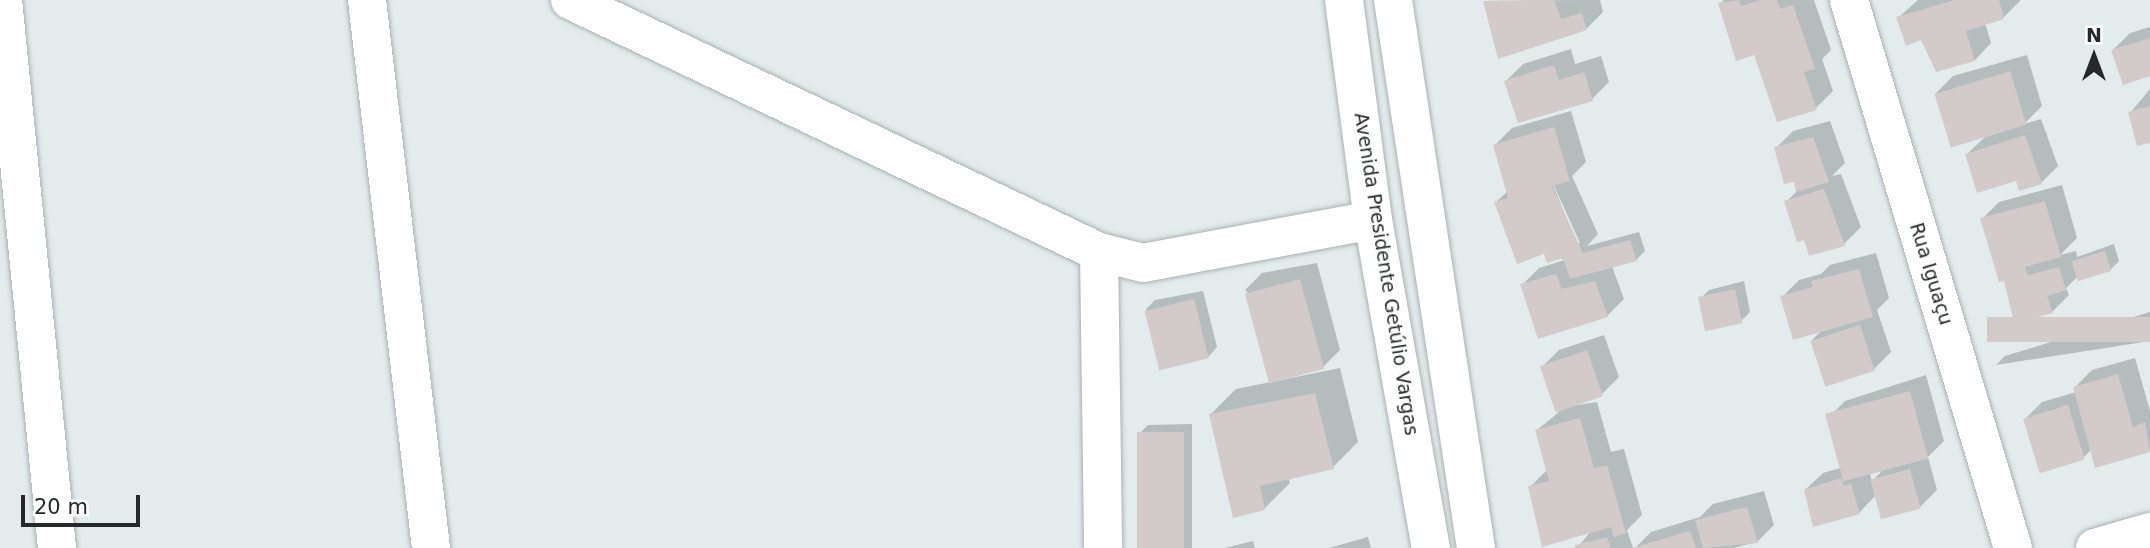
<!DOCTYPE html>
<html>
<head>
<meta charset="utf-8">
<style>
  body { margin:0 }
  #map { position:relative; width:2150px; height:548px; overflow:hidden; background:#e3ebed; font-family:"DejaVu Sans",sans-serif }
  div>[style] { position:absolute }
  .shadow>* { inset:0; background:#0003 }
  .building>* { inset:0; background:#d3cbc9; transform-origin:0 0 }
  .roads { filter:drop-shadow(0 0 2px #abb2b4) drop-shadow(0 0 2px #abb2b4) }
  .minor>* { height:38px; margin:-19px; padding:0 19px; transform-origin:19px; border-radius:19px; background:#fff }
  span { translate:-50% -50%; white-space:nowrap; text-align:center; line-height:1.15; -webkit-text-stroke:5px #fff; paint-order:stroke }
  .street-label { font-size:19px; color:#262929 }
  .north { position:absolute; left:2059px; top:21px; width:70px; height:70px; -webkit-text-stroke:5px #fff; paint-order:stroke; rotate:0deg; font-size:19px; font-weight:700; line-height:28px; text-align:center; color:#262929 }
  .north::after { content:''; display:block; margin:auto; width:24px; height:32px; background:#262929; clip-path:polygon(50% 0,100% 100%,50% 72%,0 100%) }
  .scale { position:absolute; left:21px; top:495px; width:119px; height:32px; box-sizing:border-box; border:4px solid #262929; border-top:0; padding-left:9px; font-size:21px; line-height:24px; white-space:nowrap; color:#262929; -webkit-text-stroke:5px #fff; paint-order:stroke }
</style>
</head>
<body>
<div id="map">
  <div class="shadow">
    <div style="clip-path:polygon(1577px 0,1600px 0,1603px 12px,1586px 29px,1484px 1px)"></div>
    <div style="clip-path:polygon(1724px 0,1814px 0,1831px 50px,1822px 59px,1833px 91px,1816px 108px,1778px 120px,1755px 53px,1720px 4px)"></div>
    <div style="clip-path:polygon(1918px 0,2020px 0,2020px 1px,2003px 18px,1985px 23px,1991px 43px,1975px 60px,1922px 38px,1898px 18px)"></div>
    <div style="clip-path:polygon(2150px 27px,2150px 75px,2113px 50px,2130px 33px)"></div>
    <div style="clip-path:polygon(1571px 49px,1575px 64px,1601px 56px,1609px 82px,1592px 99px,1506px 81px,1523px 64px)"></div>
    <div style="clip-path:polygon(2027px 55px,2042px 106px,2024px 124px,2041px 119px,2058px 166px,2041px 183px,2017px 179px,1967px 154px,1987px 135px,1936px 93px,1953px 76px)"></div>
    <div style="clip-path:polygon(2150px 89px,2150px 141px,2130px 113px)"></div>
    <div style="clip-path:polygon(evenodd,1571px 111px,1586px 162px,1572px 176px,1598px 234px,1587px 246px,1639px 232px,1645px 251px,1636px 260px,1612px 266px,1624px 299px,1607px 316px,1522px 285px,1539px 268px,1565px 260px,1545px 252px,1496px 202px,1508px 191px,1495px 145px,1512px 128px,1571px 111px,1550px 177px,1580px 243px,1576px 243px,1550px 177px)"></div>
    <div style="clip-path:polygon(1830px 121px,1845px 163px,1832px 176px,1841px 174px,1861px 227px,1844px 244px,1805px 237px,1786px 202px,1798px 190px,1795px 180px,1776px 148px,1793px 131px)"></div>
    <div style="clip-path:polygon(2062px 185px,2077px 238px,2060px 255px,2076px 251px,2077px 257px,2114px 244px,2119px 261px,2110px 270px,2077px 277px,2066px 288px,2069px 295px,2052px 312px,2005px 278px,1982px 219px,1999px 202px)"></div>
    <div style="clip-path:polygon(1876px 253px,1889px 298px,1877px 310px,1891px 352px,1874px 369px,1825px 383px,1812px 340px,1822px 330px,1782px 297px,1799px 280px,1821px 274px,1830px 265px)"></div>
    <div style="clip-path:polygon(1317px 263px,1340px 350px,1323px 367px,1245px 290px,1262px 273px)"></div>
    <div style="clip-path:polygon(1744px 281px,1750px 312px,1741px 321px,1700px 299px,1709px 290px)"></div>
    <div style="clip-path:polygon(1203px 291px,1217px 347px,1209px 356px,1159px 365px,1146px 309px,1155px 300px)"></div>
    <div style="clip-path:polygon(2150px 312px,2150px 341px,1996px 365px,2005px 356px)"></div>
    <div style="clip-path:polygon(1604px 335px,1619px 377px,1602px 394px,1565px 407px,1597px 402px,1611px 452px,1624px 449px,1642px 515px,1627px 530px,1633px 548px,1577px 548px,1592px 530px,1530px 487px,1548px 469px,1537px 430px,1559px 412px,1542px 367px,1559px 350px)"></div>
    <div style="clip-path:polygon(2135px 358px,2150px 411px,2150px 450px,2096px 466px,2092px 449px,2084px 457px,2025px 419px,2042px 402px,2076px 392px,2075px 387px,2092px 370px)"></div>
    <div style="clip-path:polygon(1340px 368px,1358px 442px,1333px 467px,1288px 477px,1290px 483px,1264px 509px,1211px 414px,1236px 389px)"></div>
    <div style="clip-path:polygon(evenodd,1926px 375px,1944px 441px,1928px 457px,1937px 490px,1920px 507px,1876px 495px,1859px 513px,1805px 490px,1823px 473px,1844px 467px,1828px 418px,1845px 401px,1926px 375px,1882px 471px,1872px 481px,1870px 474px,1882px 471px)"></div>
    <div style="clip-path:polygon(1192px 424px,1192px 548px,1137px 548px,1139px 434px,1148px 425px)"></div>
    <div style="clip-path:polygon(1764px 491px,1774px 525px,1757px 542px,1733px 548px,1635px 548px,1651px 532px,1700px 517px,1713px 504px)"></div>
    <div style="clip-path:polygon(1368px 537px,1371px 548px,1329px 548px)"></div>
    <div style="clip-path:polygon(1253px 541px,1255px 548px,1225px 548px)"></div>
  </div>
  <div class="building">
    <div style="clip-path:polygon(1554px 0,1561px 19px,1582px 13px,1587px 30px,1498px 59px,1483px 1px)"></div>
    <div style="clip-path:polygon(1739px 0,1741px 6px,1761px 0,1777px 0,1780px 9px,1793px 5px,1815px 69px,1804px 72px,1817px 110px,1777px 122px,1754px 55px,1736px 61px,1718px 3px)"></div>
    <div style="clip-path:polygon(1955px 0,1999px 0,2004px 19px,1966px 31px,1975px 61px,1936px 72px,1921px 40px,1906px 46px,1896px 17px)"></div>
    <div style="clip-path:polygon(2150px 38px,2150px 76px,2123px 85px,2111px 50px)"></div>
    <div style="clip-path:polygon(1554px 65px,1559px 80px,1584px 72px,1593px 101px,1518px 123px,1504px 81px)"></div>
    <div style="left:2010px;top:71px;width:56px;height:79px;rotate:73deg"></div>
    <div style="clip-path:polygon(2150px 106px,2150px 143px,2137px 146px,2128px 112px)"></div>
    <div style="clip-path:polygon(1554px 127px,1570px 181px,1552px 186px,1583px 253px,1630px 240px,1637px 261px,1570px 279px,1563px 258px,1547px 263px,1544px 254px,1517px 264px,1494px 202px,1508px 198px,1493px 145px)"></div>
    <div style="clip-path:polygon(2025px 135px,2042px 184px,2019px 191px,2016px 181px,1977px 193px,1965px 154px)"></div>
    <div style="clip-path:polygon(1813px 137px,1829px 182px,1796px 192px,1794px 182px,1784px 184px,1774px 147px)"></div>
    <div style="clip-path:polygon(1824px 189px,1845px 246px,1809px 256px,1804px 240px,1797px 242px,1784px 201px)"></div>
    <div style="clip-path:polygon(2045px 201px,2061px 257px,2025px 267px,2028px 275px,2059px 267px,2066px 290px,2047px 296px,2053px 313px,2014px 323px,2004px 281px,1999px 282px,1980px 218px)"></div>
    <div style="left:2105px;top:251px;width:21px;height:35px;rotate:73deg"></div>
    <div style="clip-path:polygon(1859px 269px,1873px 317px,1793px 340px,1780px 296px,1813px 287px,1811px 281px)"></div>
    <div style="clip-path:polygon(1556px 274px,1562px 289px,1595px 281px,1608px 317px,1538px 339px,1520px 284px)"></div>
    <div style="left:1300px;top:279px;width:93px;height:57px;rotate:75deg"></div>
    <div style="left:1735px;top:289px;width:35px;height:38px;rotate:78deg"></div>
    <div style="left:1194px;top:299px;width:61px;height:51px;rotate:76deg"></div>
    <div style="left:2150px;top:317px;width:25px;height:163px;rotate:90deg"></div>
    <div style="left:1860px;top:325px;width:48px;height:52px;rotate:72deg"></div>
    <div style="left:1587px;top:350px;width:49px;height:50px;rotate:71deg"></div>
    <div style="clip-path:polygon(2118px 374px,2133px 427px,2145px 422px,2150px 452px,2095px 468px,2073px 387px)"></div>
    <div style="left:1910px;top:391px;width:70px;height:88px;rotate:75deg"></div>
    <div style="clip-path:polygon(1315px 393px,1334px 469px,1260px 486px,1265px 510px,1233px 518px,1209px 414px)"></div>
    <div style="left:2068px;top:405px;width:57px;height:47px;rotate:73deg"></div>
    <div style="clip-path:polygon(1580px 418px,1594px 468px,1607px 465px,1626px 533px,1614px 537px,1611px 527px,1542px 547px,1528px 486px,1549px 481px,1535px 430px)"></div>
    <div style="left:1184px;top:432px;width:116px;height:47px;rotate:90deg"></div>
    <div style="left:1910px;top:469px;width:41px;height:41px;rotate:75deg"></div>
    <div style="clip-path:polygon(1841px 478px,1844px 486px,1851px 484px,1860px 514px,1813px 527px,1804px 490px)"></div>
    <div style="clip-path:polygon(1747px 507px,1758px 543px,1703px 548px,1695px 520px)"></div>
    <div style="clip-path:polygon(1690px 531px,1696px 548px,1635px 548px,1635px 547px)"></div>
    <div style="clip-path:polygon(1607px 537px,1611px 548px,1575px 548px,1575px 545px)"></div>
  </div>
  <div class="roads">
    <div class="minor">
      <div style="left:3px;top:0;width:551px;rotate:84.37deg"></div>
      <div style="left:367px;top:0;width:552px;rotate:83.34deg"></div>
      <div style="left:570px;top:0;width:586px;rotate:25.47deg"></div>
      <div style="left:1099px;top:252px;width:45px;rotate:14deg"></div>
      <div style="left:1143px;top:263px;width:234px;rotate:-10.6deg"></div>
      <div style="left:1344px;top:0;width:222px;rotate:82.5deg"></div>
      <div style="left:1373px;top:220px;width:333px;rotate:80deg"></div>
      <div style="left:1393px;top:0;width:554px;rotate:81.39deg"></div>
      <div style="left:1849px;top:0;width:572px;rotate:73.34deg"></div>
      <div style="left:1099px;top:252px;width:296px;rotate:89.2deg"></div>
      <div style="left:2095px;top:548px;width:57px;rotate:-16.2deg"></div>
    </div>
  </div>
  <div class="street-label">
    <span style="left:1386px;top:274px;rotate:81deg">Avenida Presidente Getúlio Vargas</span>
    <span style="left:1931px;top:274px;rotate:73deg">Rua Iguaçu</span>
  </div>
  <div class="north">N</div>
  <div class="scale">20 m</div>
</div>
</body>
</html>
